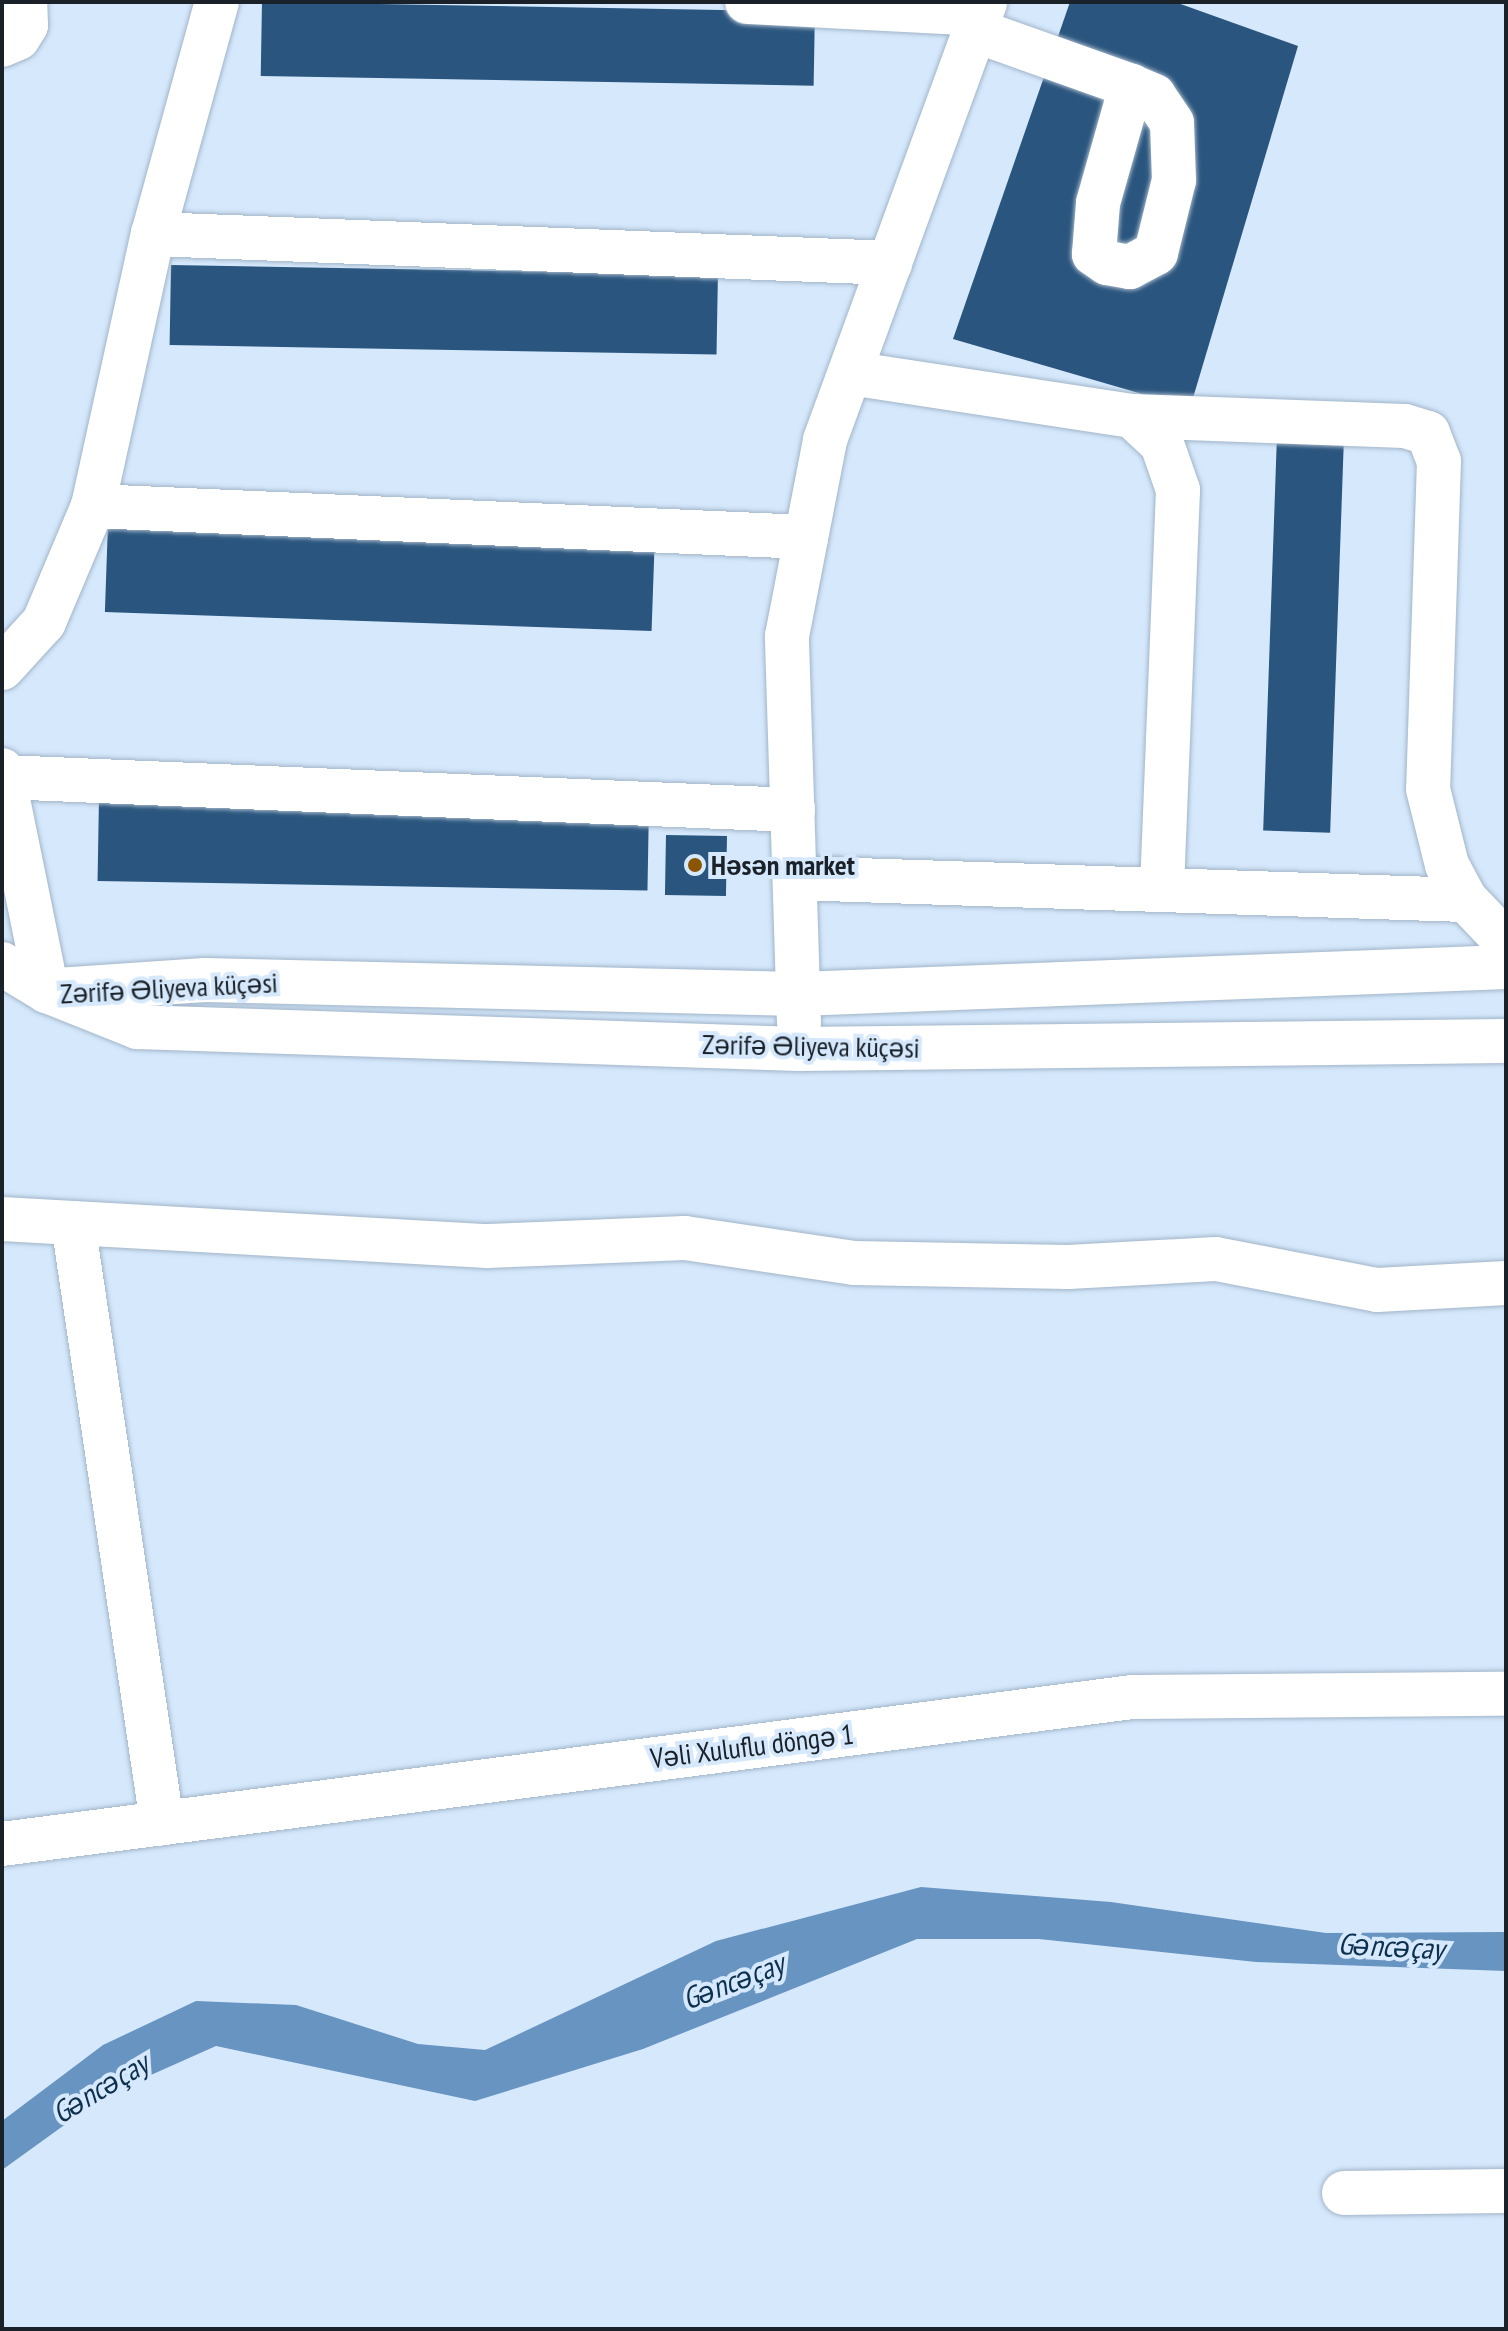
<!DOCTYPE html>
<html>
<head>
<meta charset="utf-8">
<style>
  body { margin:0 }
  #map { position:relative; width:1508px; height:2331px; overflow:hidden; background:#d5e8fc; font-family:"PT Sans Narrow",sans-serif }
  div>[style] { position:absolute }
  .water>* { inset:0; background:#6894c1 }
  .building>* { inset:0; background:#2a557e; transform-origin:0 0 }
  .roads { filter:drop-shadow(0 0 2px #a2b5c8) drop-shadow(0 0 2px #a2b5c8) }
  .minor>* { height:44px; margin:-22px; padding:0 22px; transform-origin:22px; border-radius:22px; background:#fff }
  .dots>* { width:22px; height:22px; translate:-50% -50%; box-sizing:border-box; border:4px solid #d5e8fc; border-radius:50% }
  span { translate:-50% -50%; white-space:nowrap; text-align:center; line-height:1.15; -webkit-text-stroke:8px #d5e8fc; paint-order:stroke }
  .poi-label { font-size:28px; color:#1a2128; font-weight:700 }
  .left { translate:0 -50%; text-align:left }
  .street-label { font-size:28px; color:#1a2128 }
  .water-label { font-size:30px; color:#0d304e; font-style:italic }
  .frame { position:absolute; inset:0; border:4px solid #1a2128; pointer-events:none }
</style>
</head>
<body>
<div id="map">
  <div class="water">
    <div style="clip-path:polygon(921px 1887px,1111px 1902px,1326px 1933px,1506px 1932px,1506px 1971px,1256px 1962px,1039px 1939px,917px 1939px,643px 2049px,475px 2101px,216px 2046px,106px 2095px,2px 2170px,2px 2121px,103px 2045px,196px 2001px,296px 2005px,418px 2044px,485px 2050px,716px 1941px)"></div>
  </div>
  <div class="building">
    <div style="left:262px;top:2px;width:553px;height:74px;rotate:1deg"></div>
    <div style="clip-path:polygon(1070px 2px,1175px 2px,1298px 46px,1190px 408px,953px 339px)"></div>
    <div style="left:171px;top:265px;width:547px;height:80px;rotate:1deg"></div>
    <div style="left:1344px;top:436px;width:397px;height:67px;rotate:92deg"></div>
    <div style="left:108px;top:523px;width:547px;height:89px;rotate:2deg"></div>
    <div style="left:99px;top:798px;width:550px;height:83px;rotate:1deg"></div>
    <div style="left:666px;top:835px;width:61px;height:60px;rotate:1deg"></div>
  </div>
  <div class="roads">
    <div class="minor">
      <div style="left:747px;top:2px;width:234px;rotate:2.9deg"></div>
      <div style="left:974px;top:30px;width:167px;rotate:19.6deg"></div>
      <div style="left:1131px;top:86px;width:25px;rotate:23deg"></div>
      <div style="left:1154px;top:96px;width:32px;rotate:56deg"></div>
      <div style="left:1172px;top:123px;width:57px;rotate:88deg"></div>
      <div style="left:1174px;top:180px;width:75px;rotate:103.9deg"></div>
      <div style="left:1156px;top:253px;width:30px;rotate:152deg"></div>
      <div style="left:1130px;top:267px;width:23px;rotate:-170deg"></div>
      <div style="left:1107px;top:263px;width:16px;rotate:-145deg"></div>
      <div style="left:1094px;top:254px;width:51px;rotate:-85.5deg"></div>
      <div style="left:1098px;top:203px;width:122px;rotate:-74.2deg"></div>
      <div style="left:2px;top:45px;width:17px;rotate:-24deg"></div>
      <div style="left:18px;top:38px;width:15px;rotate:-58deg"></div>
      <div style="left:26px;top:25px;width:23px;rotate:-92deg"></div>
      <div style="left:153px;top:234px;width:738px;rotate:2.25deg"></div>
      <div style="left:850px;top:373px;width:285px;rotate:8.7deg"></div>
      <div style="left:1132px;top:416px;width:41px;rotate:43deg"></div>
      <div style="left:1162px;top:444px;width:49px;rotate:70.8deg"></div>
      <div style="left:1178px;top:490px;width:400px;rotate:92.3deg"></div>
      <div style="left:1132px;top:416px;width:273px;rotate:2.1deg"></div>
      <div style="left:1405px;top:426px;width:24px;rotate:17deg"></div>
      <div style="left:1428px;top:433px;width:30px;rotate:69deg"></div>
      <div style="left:1439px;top:461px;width:328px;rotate:91.9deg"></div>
      <div style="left:1428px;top:789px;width:78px;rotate:76deg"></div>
      <div style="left:1447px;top:865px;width:40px;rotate:62deg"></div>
      <div style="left:1466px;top:900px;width:58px;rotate:46.4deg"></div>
      <div style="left:93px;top:506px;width:714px;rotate:2.49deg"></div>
      <div style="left:2px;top:668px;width:62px;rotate:-47.6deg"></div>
      <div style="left:44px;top:622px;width:126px;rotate:-67.1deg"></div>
      <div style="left:93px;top:506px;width:279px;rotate:-77.6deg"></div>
      <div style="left:153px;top:234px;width:241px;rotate:-74.6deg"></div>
      <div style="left:2px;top:770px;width:226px;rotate:78.5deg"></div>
      <div style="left:3px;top:777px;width:791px;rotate:2.39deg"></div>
      <div style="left:795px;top:878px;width:671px;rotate:1.88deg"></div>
      <div style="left:2px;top:964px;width:52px;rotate:31deg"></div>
      <div style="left:47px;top:991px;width:97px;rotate:21.8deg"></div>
      <div style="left:137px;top:1027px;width:662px;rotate:1.9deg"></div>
      <div style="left:799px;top:1049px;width:707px;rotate:-0.65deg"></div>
      <div style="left:57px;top:990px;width:148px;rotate:-3.9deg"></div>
      <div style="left:205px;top:980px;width:594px;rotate:1.35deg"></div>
      <div style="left:799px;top:994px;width:708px;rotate:-2.19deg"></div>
      <div style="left:799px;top:1023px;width:387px;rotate:-91.8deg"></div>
      <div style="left:787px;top:636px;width:200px;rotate:-79deg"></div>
      <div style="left:825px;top:440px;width:466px;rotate:-69.9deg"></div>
      <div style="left:2px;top:1219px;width:486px;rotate:3.2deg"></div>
      <div style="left:487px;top:1246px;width:198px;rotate:-2.3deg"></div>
      <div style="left:685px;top:1238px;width:171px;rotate:8.4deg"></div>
      <div style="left:854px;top:1263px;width:214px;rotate:1.1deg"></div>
      <div style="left:1068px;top:1267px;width:148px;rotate:-3.1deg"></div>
      <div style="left:1216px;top:1259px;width:164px;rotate:10.9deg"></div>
      <div style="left:1377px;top:1290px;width:129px;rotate:-3.1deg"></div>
      <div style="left:73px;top:1223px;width:607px;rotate:81.56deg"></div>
      <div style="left:2px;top:1844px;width:1140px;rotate:-7.41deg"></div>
      <div style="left:1132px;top:1697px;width:374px;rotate:-0.5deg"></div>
      <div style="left:1344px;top:2193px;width:162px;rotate:-0.7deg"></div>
    </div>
  </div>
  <div class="dots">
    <div style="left:695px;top:865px;background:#8b5603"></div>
  </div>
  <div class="poi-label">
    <span class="left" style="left:711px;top:865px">Həsən market</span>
  </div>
  <div class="street-label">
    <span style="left:169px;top:988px;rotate:-3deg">Zərifə Əliyeva küçəsi</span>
    <span style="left:811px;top:1046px;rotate:1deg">Zərifə Əliyeva küçəsi</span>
    <span style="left:752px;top:1746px;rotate:-7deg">Vəli Xuluflu döngə 1</span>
  </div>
  <div class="water-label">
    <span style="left:1391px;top:1946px;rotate:3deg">Gəncəçay</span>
    <span style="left:733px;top:1981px;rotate:-21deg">Gəncəçay</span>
    <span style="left:100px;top:2088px;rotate:-31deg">Gəncəçay</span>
  </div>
  <div class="frame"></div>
</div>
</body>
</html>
